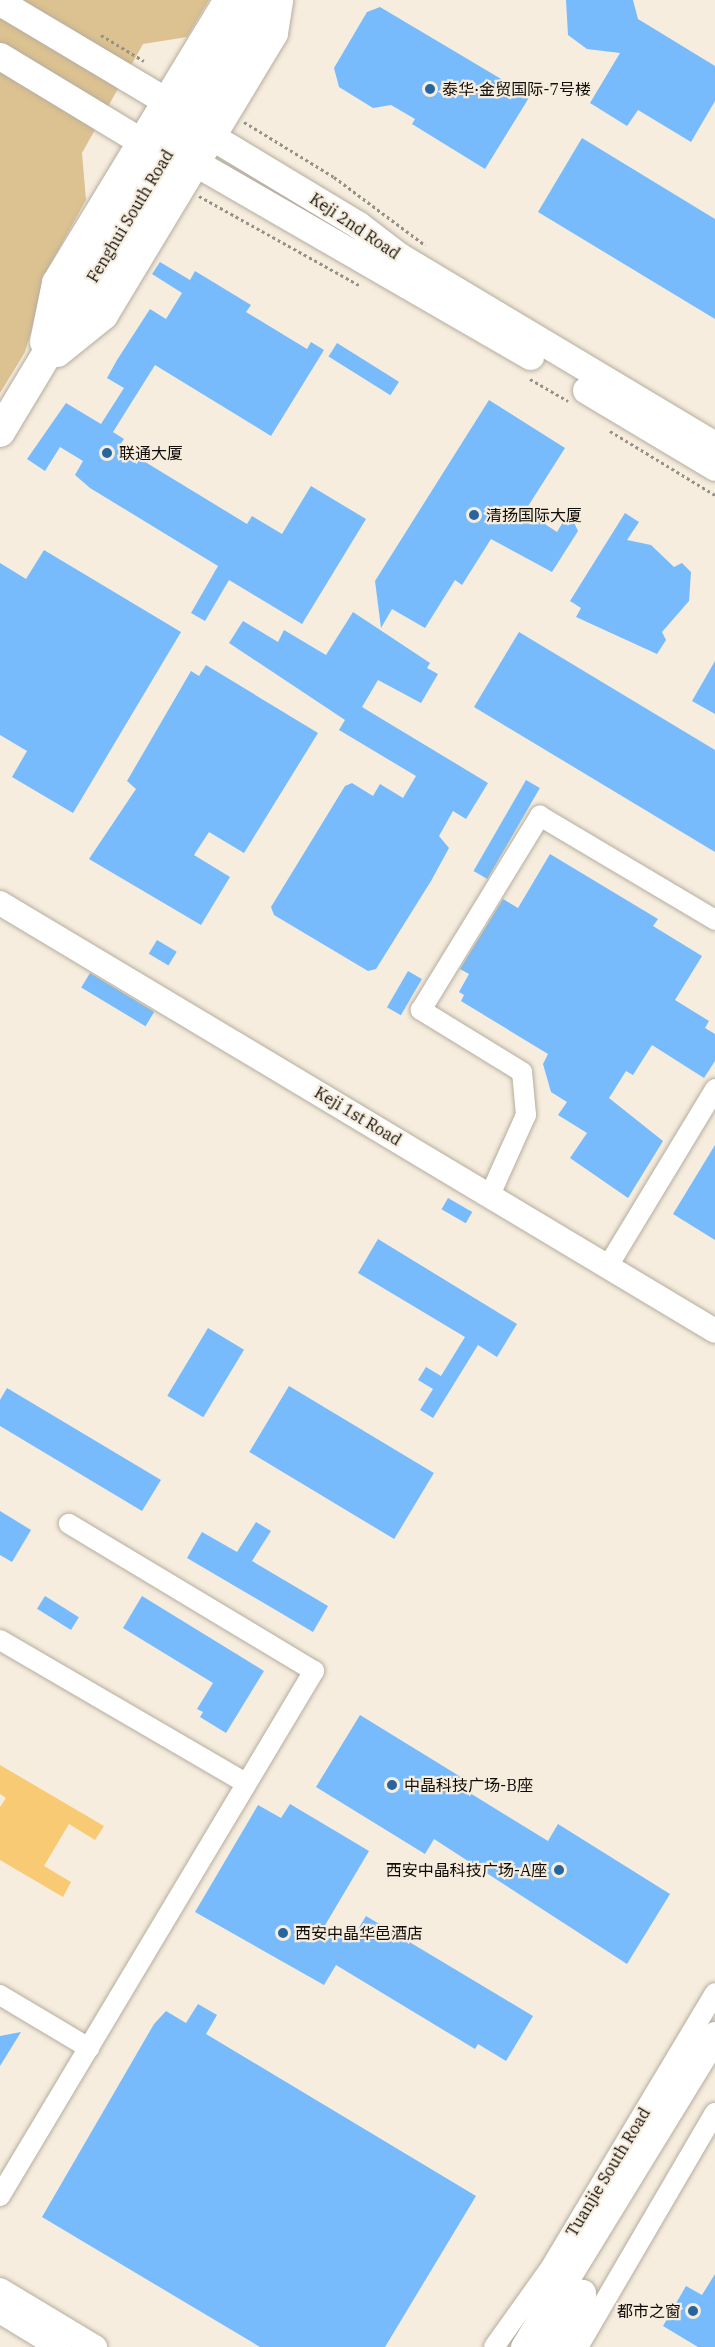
<!DOCTYPE html>
<html>
<head>
<meta charset="utf-8">
<style>
  body { margin:0 }
  #map { position:relative; width:715px; height:2347px; overflow:hidden; background:#f6edde; font-family:"IBM Plex Serif","Noto Sans SC",serif }
  div>[style] { position:absolute }
  .green>* { inset:0; background:#dcc191 }
  .water>* { inset:0; background:#f8ca74 }
  .building>* { inset:0; background:#77bbfc; transform-origin:0 0 }
  .path>* { height:3px; margin-top:-1.5px; transform-origin:0; background:repeating-linear-gradient(90deg,#979085 0 3px,transparent 0 6px) }
  .roads { filter:drop-shadow(0 0 2px #b5ad9e) drop-shadow(0 0 2px #b5ad9e) }
  .minor>* { height:20px; margin:-10px; padding:0 10px; transform-origin:10px; border-radius:10px; background:#fff }
  .tertiary>* { height:24px; margin:-12px; padding:0 12px; transform-origin:12px; border-radius:12px; background:#fff }
  .secondary>* { height:27px; margin:-13.5px; padding:0 13.5px; transform-origin:13.5px; border-radius:13.5px; background:#fff }
  .primary>* { height:30px; margin:-15px; padding:0 15px; transform-origin:15px; border-radius:15px; background:#fff }
  .dots>* { width:16px; height:16px; translate:-50% -50%; box-sizing:border-box; border:3px solid #f6edde; border-radius:50% }
  span { translate:-50% -50%; white-space:nowrap; text-align:center; line-height:1.15; -webkit-text-stroke:4.5px #f6edde; paint-order:stroke }
  .poi-label { font-size:16px; color:#100d08 }
  .left { translate:0 -50%; text-align:left }
  .right { translate:-100% -50%; text-align:right }
  .street-label { font-size:16px; color:#100d08 }
</style>
</head>
<body>
<div id="map">
  <div class="green">
    <div style="clip-path:polygon(0 0,209px 0,187px 37px,143px 44px,82px 153px,86px 200px,50px 265px,25px 352px,0 393px)"></div>
  </div>
  <div class="water">
    <div style="clip-path:polygon(0 1765px,104px 1826px,95px 1840px,69px 1824px,44px 1866px,71px 1882px,63px 1897px,0 1860px,0 1807px,6px 1798px,0 1794px)"></div>
  </div>
  <div class="building">
    <div style="clip-path:polygon(566px 0,633px 0,638px 19px,715px 66px,715px 101px,691px 142px,638px 110px,627px 126px,590px 103px,620px 53px,587px 49px,568px 35px)"></div>
    <div style="clip-path:polygon(380px 7px,530px 96px,485px 169px,412px 124px,415px 119px,391px 105px,373px 108px,339px 87px,334px 68px,367px 12px)"></div>
    <div style="clip-path:polygon(582px 138px,715px 219px,715px 319px,538px 212px)"></div>
    <div style="clip-path:polygon(160px 262px,190px 280px,195px 271px,251px 305px,246px 312px,307px 349px,311px 342px,324px 350px,271px 436px,155px 365px,113px 432px,124px 439px,119px 446px,247px 524px,252px 516px,282px 534px,311px 486px,366px 519px,302px 624px,229px 580px,205px 621px,191px 613px,218px 566px,90px 488px,75px 475px,83px 461px,60px 447px,45px 471px,27px 459px,66px 403px,101px 424px,124px 388px,107px 378px,117px 360px,150px 309px,166px 319px,182px 293px,152px 274px)"></div>
    <div style="left:337px;top:343px;width:73px;height:16px;rotate:32deg"></div>
    <div style="clip-path:polygon(489px 400px,565px 448px,525px 511px,557px 532px,569px 512px,578px 531px,552px 572px,491px 539px,462px 585px,455px 580px,425px 628px,392px 609px,381px 628px,375px 581px)"></div>
    <div style="clip-path:polygon(625px 513px,639px 522px,627px 540px,651px 545px,674px 567px,682px 563px,691px 572px,689px 601px,662px 632px,666px 640px,657px 654px,576px 617px,581px 608px,570px 601px)"></div>
    <div style="clip-path:polygon(44px 550px,181px 632px,73px 813px,12px 777px,27px 751px,0 735px,0 563px,26px 579px)"></div>
    <div style="clip-path:polygon(353px 612px,430px 663px,427px 668px,438px 674px,421px 703px,378px 680px,362px 707px,488px 783px,466px 819px,453px 811px,439px 836px,449px 848px,431px 881px,376px 969px,368px 971px,274px 915px,271px 907px,345px 786px,352px 783px,373px 796px,380px 784px,403px 798px,416px 776px,339px 730px,345px 720px,229px 643px,243px 621px,278px 642px,284px 630px,326px 655px)"></div>
    <div style="clip-path:polygon(519px 632px,715px 750px,715px 852px,474px 707px)"></div>
    <div style="clip-path:polygon(715px 661px,715px 714px,692px 701px)"></div>
    <div style="clip-path:polygon(206px 665px,318px 733px,244px 853px,209px 832px,194px 855px,230px 877px,201px 925px,89px 859px,136px 789px,127px 781px,191px 671px,199px 676px)"></div>
    <div style="left:526px;top:780px;width:16px;height:105px;rotate:30deg"></div>
    <div style="clip-path:polygon(550px 854px,658px 919px,653px 926px,702px 956px,675px 1000px,709px 1021px,705px 1028px,715px 1034px,715px 1061px,704px 1078px,652px 1045px,633px 1075px,626px 1071px,609px 1098px,663px 1141px,628px 1198px,570px 1158px,587px 1133px,558px 1115px,567px 1102px,551px 1092px,543px 1064px,548px 1054px,461px 1001px,464px 995px,459px 992px,469px 974px,460px 969px,503px 899px,518px 908px)"></div>
    <div style="left:157px;top:940px;width:23px;height:16px;rotate:31deg"></div>
    <div style="left:408px;top:971px;width:16px;height:42px;rotate:30deg"></div>
    <div style="left:90px;top:973px;width:75px;height:17px;rotate:31deg"></div>
    <div style="clip-path:polygon(715px 1145px,715px 1240px,673px 1214px)"></div>
    <div style="left:448px;top:1198px;width:28px;height:13px;rotate:30deg"></div>
    <div style="clip-path:polygon(378px 1239px,517px 1324px,497px 1357px,478px 1345px,433px 1418px,420px 1410px,433px 1389px,418px 1380px,426px 1367px,441px 1376px,465px 1337px,358px 1273px)"></div>
    <div style="left:208px;top:1328px;width:42px;height:79px;rotate:31deg"></div>
    <div style="left:289px;top:1386px;width:169px;height:77px;rotate:31deg"></div>
    <div style="clip-path:polygon(7px 1388px,161px 1480px,142px 1511px,0 1426px,0 1400px)"></div>
    <div style="clip-path:polygon(0 1511px,31px 1530px,12px 1562px,0 1555px)"></div>
    <div style="clip-path:polygon(256px 1522px,271px 1531px,252px 1561px,328px 1606px,313px 1632px,187px 1558px,202px 1532px,237px 1552px)"></div>
    <div style="left:45px;top:1596px;width:40px;height:15px;rotate:32deg"></div>
    <div style="clip-path:polygon(142px 1596px,264px 1671px,226px 1733px,200px 1717px,203px 1712px,197px 1709px,213px 1683px,123px 1628px)"></div>
    <div style="clip-path:polygon(360px 1715px,469px 1782px,465px 1790px,548px 1841px,558px 1824px,670px 1894px,627px 1964px,434px 1839px,425px 1854px,316px 1787px)"></div>
    <div style="clip-path:polygon(290px 1804px,369px 1851px,324px 1927px,350px 1943px,366px 1916px,533px 2016px,506px 2061px,478px 2044px,475px 2049px,336px 1965px,324px 1985px,195px 1912px,258px 1805px,281px 1818px)"></div>
    <div style="clip-path:polygon(198px 2004px,217px 2015px,206px 2034px,476px 2196px,385px 2347px,260px 2347px,42px 2217px,154px 2024px,166px 2011px,186px 2023px)"></div>
    <div style="clip-path:polygon(21px 2032px,0 2066px,0 2036px)"></div>
    <div style="clip-path:polygon(715px 2274px,715px 2347px,698px 2347px,663px 2326px,686px 2286px,702px 2295px)"></div>
  </div>
  <div class="path">
    <div style="left:101px;top:35px;width:50px;rotate:31.2deg"></div>
    <div style="left:244px;top:122px;width:105px;rotate:31.4deg"></div>
    <div style="left:334px;top:177px;width:114px;rotate:36.8deg"></div>
    <div style="left:199px;top:196px;width:185px;rotate:29.1deg"></div>
    <div style="left:530px;top:379px;width:44px;rotate:30.1deg"></div>
    <div style="left:610px;top:431px;width:123px;rotate:31.4deg"></div>
  </div>
  <div class="roads">
    <div class="minor">
      <div style="left:490px;top:1195px;width:88px;rotate:-65.8deg"></div>
      <div style="left:526px;top:1115px;width:43px;rotate:-95.3deg"></div>
      <div style="left:522px;top:1072px;width:119px;rotate:-148.5deg"></div>
      <div style="left:421px;top:1010px;width:228px;rotate:-58.5deg"></div>
      <div style="left:540px;top:816px;width:204px;rotate:30.7deg"></div>
      <div style="left:608px;top:1266px;width:207px;rotate:-58.8deg"></div>
      <div style="left:0;top:1640px;width:285px;rotate:30.2deg"></div>
      <div style="left:0;top:1995px;width:104px;rotate:30.8deg"></div>
      <div style="left:0;top:2196px;width:612px;rotate:-59.12deg"></div>
      <div style="left:314px;top:1671px;width:286px;rotate:-149deg"></div>
      <div style="left:494px;top:2347px;width:98px;rotate:-54.5deg"></div>
      <div style="left:551px;top:2267px;width:319px;rotate:-59.1deg"></div>
      <div style="left:578px;top:2347px;width:271px;rotate:-59.7deg"></div>
    </div>
    <div class="tertiary">
      <div style="left:0;top:903px;width:833px;rotate:30.9deg"></div>
      <div style="left:0;top:2290px;width:111px;rotate:31deg"></div>
      <div style="left:0;top:2311px;width:69px;rotate:31.4deg"></div>
    </div>
    <div class="secondary">
      <div style="left:0;top:2px;width:193px;rotate:30.8deg"></div>
      <div style="left:166px;top:101px;width:28px;rotate:45deg"></div>
      <div style="left:186px;top:121px;width:200px;rotate:31.1deg"></div>
      <div style="left:357px;top:224px;width:53px;rotate:37.3deg"></div>
      <div style="left:399px;top:256px;width:368px;rotate:30.9deg"></div>
      <div style="left:0;top:56px;width:166px;rotate:31.2deg"></div>
      <div style="left:142px;top:142px;width:29px;rotate:12deg"></div>
      <div style="left:170px;top:148px;width:416px;rotate:30deg"></div>
      <div style="left:586px;top:390px;width:150px;rotate:30.8deg"></div>
      <div style="left:524px;top:2347px;width:366px;rotate:-58.5deg"></div>
      <div style="left:552px;top:2347px;width:62px;rotate:-60.9deg"></div>
    </div>
    <div class="primary">
      <div style="left:45px;top:342px;width:60px;rotate:-78.5deg"></div>
      <div style="left:57px;top:283px;width:331px;rotate:-58.7deg"></div>
      <div style="left:57px;top:352px;width:59px;rotate:-38.8deg"></div>
      <div style="left:103px;top:315px;width:329px;rotate:-58.9deg"></div>
      <div style="left:273px;top:33px;width:33px;rotate:-81deg"></div>
      <div style="left:0;top:432px;width:504px;rotate:-58.96deg"></div>
    </div>
  </div>
  <div class="dots">
    <div style="left:430px;top:89px;background:#27659c"></div>
    <div style="left:107px;top:453px;background:#27659c"></div>
    <div style="left:474px;top:515px;background:#27659c"></div>
    <div style="left:392px;top:1785px;background:#27659c"></div>
    <div style="left:559px;top:1870px;background:#27659c"></div>
    <div style="left:283px;top:1933px;background:#27659c"></div>
    <div style="left:693px;top:2311px;background:#27659c"></div>
  </div>
  <div class="poi-label">
    <span class="left" style="left:442px;top:89px">泰华·金贸国际-7号楼</span>
    <span class="left" style="left:119px;top:453px">联通大厦</span>
    <span class="left" style="left:486px;top:515px">清扬国际大厦</span>
    <span class="left" style="left:404px;top:1785px">中晶科技广场-B座</span>
    <span class="right" style="left:547px;top:1870px">西安中晶科技广场-A座</span>
    <span class="left" style="left:295px;top:1933px">西安中晶华邑酒店</span>
    <span class="right" style="left:681px;top:2311px">都市之窗</span>
  </div>
  <div class="street-label">
    <span style="left:130px;top:216px;rotate:-59deg">Fenghui South Road</span>
    <span style="left:355px;top:226px;rotate:34deg">Keji 2nd Road</span>
    <span style="left:358px;top:1116px;rotate:31deg">Keji 1st Road</span>
    <span style="left:608px;top:2172px;rotate:-59deg">Tuanjie South Road</span>
  </div>
</div>
</body>
</html>
